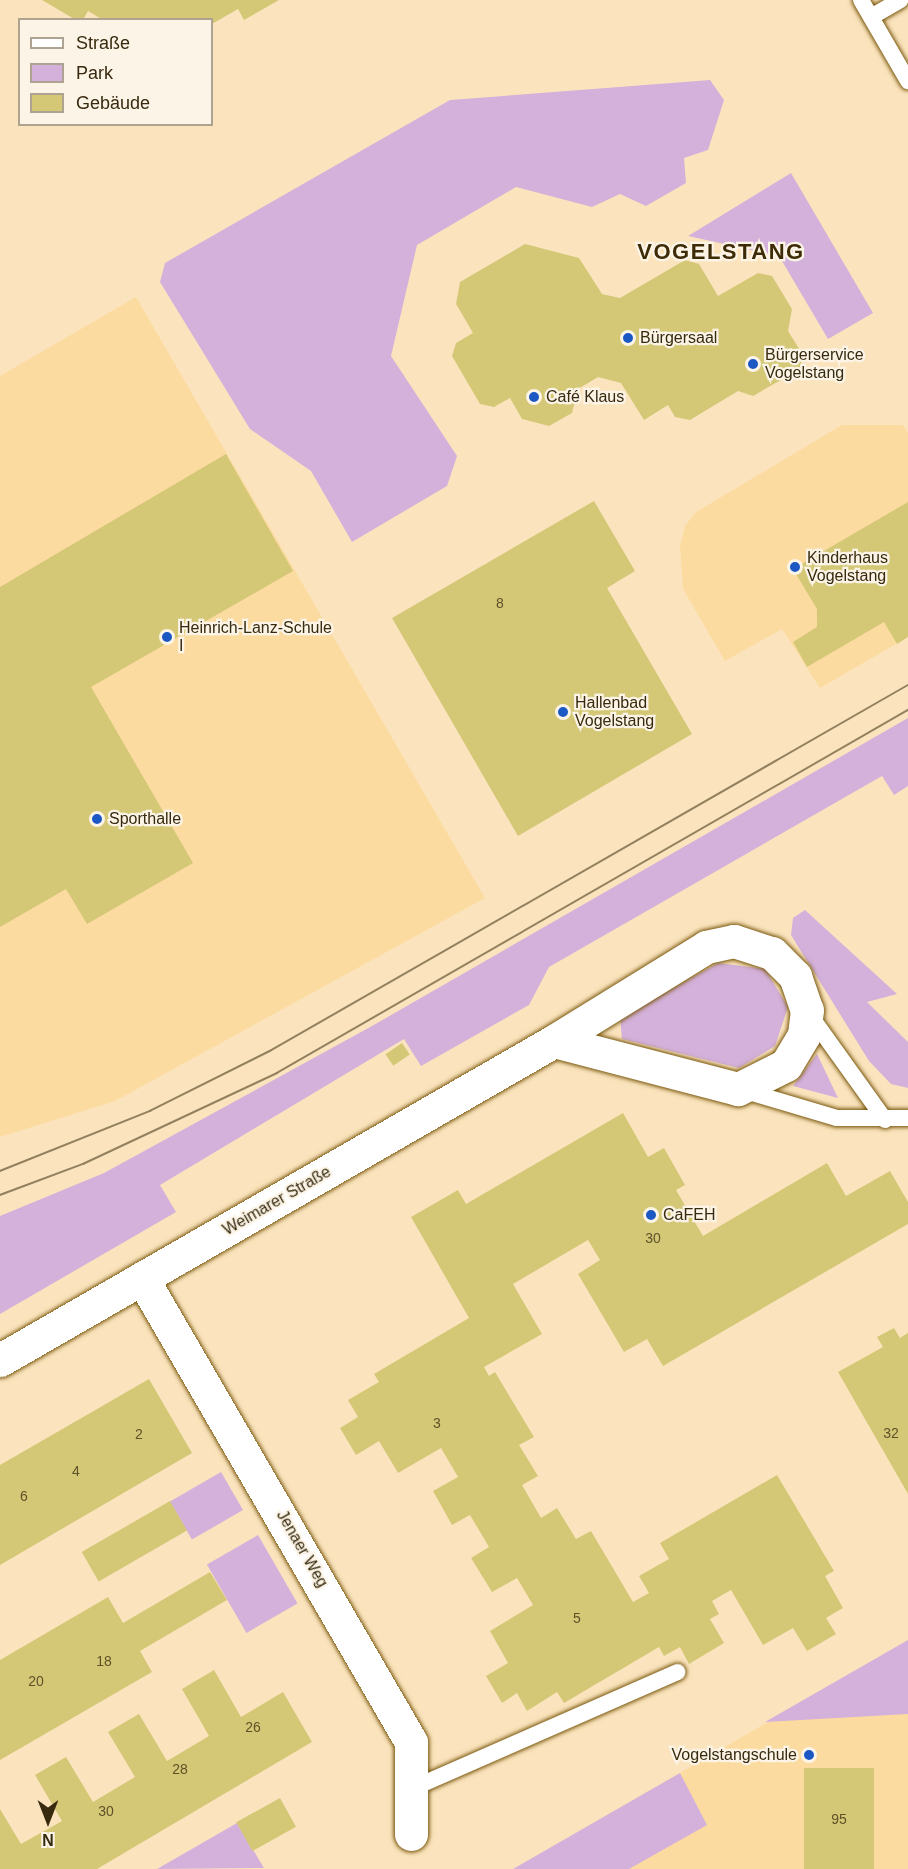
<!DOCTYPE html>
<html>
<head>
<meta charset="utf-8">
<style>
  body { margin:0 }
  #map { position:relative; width:908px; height:1869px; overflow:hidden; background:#fbe4bd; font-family:Arial,sans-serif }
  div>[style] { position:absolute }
  .built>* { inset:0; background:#fcdba0 }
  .green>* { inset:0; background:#d4b1db; transform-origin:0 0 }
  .building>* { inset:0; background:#d4c877; transform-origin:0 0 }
  .roads { filter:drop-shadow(0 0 2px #7a580e) drop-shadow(0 0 2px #7a580e) }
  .service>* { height:16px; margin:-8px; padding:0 8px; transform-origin:8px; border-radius:8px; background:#fff }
  .minor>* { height:33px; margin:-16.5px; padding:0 16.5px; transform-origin:16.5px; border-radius:16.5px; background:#fff }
  .tram>* { height:1.5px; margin:-0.75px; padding:0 0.75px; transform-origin:0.75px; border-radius:0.75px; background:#92805f }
  .dots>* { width:16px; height:16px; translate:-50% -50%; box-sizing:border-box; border:3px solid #fbf4e7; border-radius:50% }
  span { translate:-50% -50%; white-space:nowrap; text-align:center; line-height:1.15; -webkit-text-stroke:4.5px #fbf4e7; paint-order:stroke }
  .number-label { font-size:14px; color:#5f5228 }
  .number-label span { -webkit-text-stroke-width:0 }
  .poi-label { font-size:16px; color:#382a0e }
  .left { translate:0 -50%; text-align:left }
  .right { translate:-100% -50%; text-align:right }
  .street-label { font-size:16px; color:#382a0e }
  .district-label { font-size:22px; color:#3d2b06; font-weight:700; letter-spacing:1.5px }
  .legend { position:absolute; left:18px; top:18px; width:195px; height:108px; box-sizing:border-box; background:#fbf4e7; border:2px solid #ada390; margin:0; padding:8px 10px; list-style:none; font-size:18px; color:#382a0e }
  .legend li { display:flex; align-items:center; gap:12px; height:30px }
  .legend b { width:30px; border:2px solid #ada390 }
  .north { position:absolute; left:18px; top:1791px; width:60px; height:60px; -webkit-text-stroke:4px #fbf4e7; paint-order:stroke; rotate:180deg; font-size:16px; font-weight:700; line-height:24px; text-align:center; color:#382a0e }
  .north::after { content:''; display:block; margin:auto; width:21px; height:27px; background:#382a0e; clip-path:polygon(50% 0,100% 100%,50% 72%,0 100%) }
</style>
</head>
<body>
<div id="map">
  <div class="built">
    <div style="clip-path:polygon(136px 297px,485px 898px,115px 1101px,0 1137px,0 376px)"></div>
    <div style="clip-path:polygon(842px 425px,903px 425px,908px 433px,908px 637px,820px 688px,782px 629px,725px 661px,683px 589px,680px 546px,685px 526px,696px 512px)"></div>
    <div style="clip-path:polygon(908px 1641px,908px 1869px,514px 1869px)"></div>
  </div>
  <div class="green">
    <div style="clip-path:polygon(710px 80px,724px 100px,708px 150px,684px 158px,686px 183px,646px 206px,620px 194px,592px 207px,516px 187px,417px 245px,391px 356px,457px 456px,447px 486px,352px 542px,311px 471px,250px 429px,160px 282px,165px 263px,450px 100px)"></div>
    <div style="clip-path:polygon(791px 173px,873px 313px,828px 339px,779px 256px,688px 236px)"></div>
    <div style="clip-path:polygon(908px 718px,908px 786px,894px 795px,882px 776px,549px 967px,529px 1005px,421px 1066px,404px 1039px,160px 1185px,176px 1212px,0 1314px,0 1216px,104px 1173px,372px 1026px)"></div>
    <div style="clip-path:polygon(805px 910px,897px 994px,867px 1002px,908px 1042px,908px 1088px,891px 1084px,869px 1061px,791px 935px,793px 918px)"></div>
    <div style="clip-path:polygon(718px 963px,765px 969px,788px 1007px,775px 1046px,739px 1068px,622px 1039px,620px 1018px)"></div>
    <div style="clip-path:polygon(817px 1054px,838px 1098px,793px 1086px)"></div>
    <div style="left:221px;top:1472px;width:44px;height:59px;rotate:60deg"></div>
    <div style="left:258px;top:1535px;width:79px;height:59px;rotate:60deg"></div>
    <div style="clip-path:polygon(908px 1640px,908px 1714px,765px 1722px)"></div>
    <div style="clip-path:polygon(680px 1773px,707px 1825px,629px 1869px,513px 1869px)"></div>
    <div style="clip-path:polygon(237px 1823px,264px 1868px,157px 1869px)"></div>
  </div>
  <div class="building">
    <div style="clip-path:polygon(42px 0,279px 0,244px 20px,238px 9px,212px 24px,212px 20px,103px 20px,88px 11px,83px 20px,76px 20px)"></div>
    <div style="clip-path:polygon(525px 244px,579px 258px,602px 294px,620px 298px,685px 260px,699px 264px,718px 296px,758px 273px,772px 276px,792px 309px,788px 331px,803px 355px,800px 369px,753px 396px,738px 391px,690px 420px,675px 417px,668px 405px,644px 420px,621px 383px,598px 377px,578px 389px,572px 413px,549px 426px,522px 419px,510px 398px,494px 407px,480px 404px,452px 356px,456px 343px,473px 333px,456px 304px,460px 282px)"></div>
    <div style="clip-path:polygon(226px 454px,293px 571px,91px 687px,193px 863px,87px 924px,66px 889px,0 927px,0 587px)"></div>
    <div style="clip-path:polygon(594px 501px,635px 571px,607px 588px,692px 734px,518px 836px,392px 618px)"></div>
    <div style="clip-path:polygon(908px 502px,908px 637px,897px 644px,884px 622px,807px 667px,793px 642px,817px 627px,817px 609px,793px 569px)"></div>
    <div style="left:402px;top:1043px;width:14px;height:20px;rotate:56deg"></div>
    <div style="clip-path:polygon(623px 1113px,648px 1157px,664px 1148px,685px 1185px,676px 1190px,703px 1236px,827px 1163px,846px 1196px,890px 1171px,908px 1202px,908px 1224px,663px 1366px,647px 1339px,624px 1352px,578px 1274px,600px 1260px,588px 1240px,513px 1284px,542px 1334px,484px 1367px,489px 1376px,495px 1372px,534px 1437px,519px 1445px,538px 1476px,522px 1485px,541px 1518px,557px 1508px,576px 1539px,591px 1531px,633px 1602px,649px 1593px,639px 1576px,669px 1559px,660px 1543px,777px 1475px,834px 1571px,825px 1576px,843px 1608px,826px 1618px,836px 1634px,807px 1651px,793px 1628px,763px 1645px,731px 1590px,712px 1601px,719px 1614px,710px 1619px,724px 1643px,689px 1664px,680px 1647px,664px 1656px,659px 1647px,564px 1703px,557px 1692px,527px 1711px,517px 1693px,502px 1703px,486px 1676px,508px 1663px,490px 1631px,533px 1605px,517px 1578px,492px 1592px,471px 1558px,489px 1547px,470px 1515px,452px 1525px,433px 1491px,458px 1477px,441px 1448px,398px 1473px,379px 1441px,356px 1455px,340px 1428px,358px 1417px,348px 1400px,379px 1382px,374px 1374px,469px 1318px,411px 1217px,458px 1190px,466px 1204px)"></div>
    <div style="clip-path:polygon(894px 1328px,900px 1338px,908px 1333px,908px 1494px,838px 1372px,883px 1347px,877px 1337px)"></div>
    <div style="clip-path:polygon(149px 1379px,192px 1453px,0 1565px,0 1465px)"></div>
    <div style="left:170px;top:1501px;width:34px;height:102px;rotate:60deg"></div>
    <div style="clip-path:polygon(210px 1572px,227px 1600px,140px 1651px,152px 1672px,0 1760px,0 1660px,108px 1597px,123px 1623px)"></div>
    <div style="clip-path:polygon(214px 1670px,241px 1717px,283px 1692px,312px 1742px,97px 1869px,0 1869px,0 1809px,21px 1844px,62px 1821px,35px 1775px,66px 1757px,93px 1802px,135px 1777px,108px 1732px,139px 1714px,167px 1761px,209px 1736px,182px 1689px)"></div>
    <div style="left:804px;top:1768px;width:70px;height:101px"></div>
    <div style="left:280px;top:1798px;width:33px;height:50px;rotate:61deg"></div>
  </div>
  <div class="roads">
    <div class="service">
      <div style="left:861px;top:0;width:94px;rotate:59.9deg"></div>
      <div style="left:871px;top:17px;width:34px;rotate:-30deg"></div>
      <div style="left:807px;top:1011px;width:134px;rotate:54.4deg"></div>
      <div style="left:739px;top:1089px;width:102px;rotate:16.5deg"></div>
      <div style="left:837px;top:1118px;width:71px"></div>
      <div style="left:411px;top:1789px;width:291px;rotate:-23.7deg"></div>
    </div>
    <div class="minor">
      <div style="left:142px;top:1278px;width:536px;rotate:59.9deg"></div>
      <div style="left:411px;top:1742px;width:92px;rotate:90deg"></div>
      <div style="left:0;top:1360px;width:639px;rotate:-29.93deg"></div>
      <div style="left:554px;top:1041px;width:179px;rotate:-31.7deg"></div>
      <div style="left:706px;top:947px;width:29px;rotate:-12deg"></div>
      <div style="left:734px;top:941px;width:40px;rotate:18deg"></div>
      <div style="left:772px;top:953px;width:33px;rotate:45deg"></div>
      <div style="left:795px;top:976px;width:36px;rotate:71deg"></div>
      <div style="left:807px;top:1010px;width:25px;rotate:97deg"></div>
      <div style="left:804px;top:1035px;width:35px;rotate:121deg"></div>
      <div style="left:786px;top:1065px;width:54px;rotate:153.4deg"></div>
      <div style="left:738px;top:1089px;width:190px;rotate:-165.4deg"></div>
    </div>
  </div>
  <div class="tram">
    <div style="left:0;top:1171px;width:162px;rotate:-21.8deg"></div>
    <div style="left:150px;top:1111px;width:134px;rotate:-26.6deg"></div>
    <div style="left:270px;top:1051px;width:736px;rotate:-29.84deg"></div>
    <div style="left:0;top:1195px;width:89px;rotate:-20.5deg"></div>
    <div style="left:83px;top:1164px;width:214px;rotate:-25.1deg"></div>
    <div style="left:277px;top:1073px;width:728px;rotate:-29.91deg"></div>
  </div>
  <div class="dots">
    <div style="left:628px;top:338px;background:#1b58c4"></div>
    <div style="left:753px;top:364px;background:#1b58c4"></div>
    <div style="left:534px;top:397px;background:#1b58c4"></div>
    <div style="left:795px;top:567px;background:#1b58c4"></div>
    <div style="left:167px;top:637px;background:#1b58c4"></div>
    <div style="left:563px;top:712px;background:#1b58c4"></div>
    <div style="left:97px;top:819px;background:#1b58c4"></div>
    <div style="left:651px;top:1215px;background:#1b58c4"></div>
    <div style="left:809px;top:1755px;background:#1b58c4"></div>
  </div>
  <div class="number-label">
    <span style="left:500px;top:603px">8</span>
    <span style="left:653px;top:1238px">30</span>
    <span style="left:437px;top:1423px">3</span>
    <span style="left:891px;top:1433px">32</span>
    <span style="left:139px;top:1434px">2</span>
    <span style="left:76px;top:1471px">4</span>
    <span style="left:24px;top:1496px">6</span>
    <span style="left:577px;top:1618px">5</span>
    <span style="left:104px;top:1661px">18</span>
    <span style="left:36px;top:1681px">20</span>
    <span style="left:253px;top:1727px">26</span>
    <span style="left:180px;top:1769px">28</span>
    <span style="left:106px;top:1811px">30</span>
    <span style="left:839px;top:1819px">95</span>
  </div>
  <div class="poi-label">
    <span class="left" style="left:640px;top:338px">Bürgersaal</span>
    <span class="left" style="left:765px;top:364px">Bürgerservice<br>Vogelstang</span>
    <span class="left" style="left:546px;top:397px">Café Klaus</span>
    <span class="left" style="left:807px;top:567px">Kinderhaus<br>Vogelstang</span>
    <span class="left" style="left:179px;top:637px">Heinrich-Lanz-Schule<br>I</span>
    <span class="left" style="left:575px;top:712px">Hallenbad<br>Vogelstang</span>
    <span class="left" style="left:109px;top:819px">Sporthalle</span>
    <span class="left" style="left:663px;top:1215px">CaFEH</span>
    <span class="right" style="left:797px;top:1755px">Vogelstangschule</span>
  </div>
  <div class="street-label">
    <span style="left:277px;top:1201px;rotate:-30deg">Weimarer Straße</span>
    <span style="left:302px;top:1549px;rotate:60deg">Jenaer Weg</span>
  </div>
  <div class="district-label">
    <span style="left:721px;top:252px">VOGELSTANG</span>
  </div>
  <ul class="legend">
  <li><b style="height:8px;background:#fff"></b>Straße</li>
  <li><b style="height:16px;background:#d4b1db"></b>Park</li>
  <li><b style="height:16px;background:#d4c877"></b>Gebäude</li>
  </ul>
  <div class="north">N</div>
</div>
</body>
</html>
